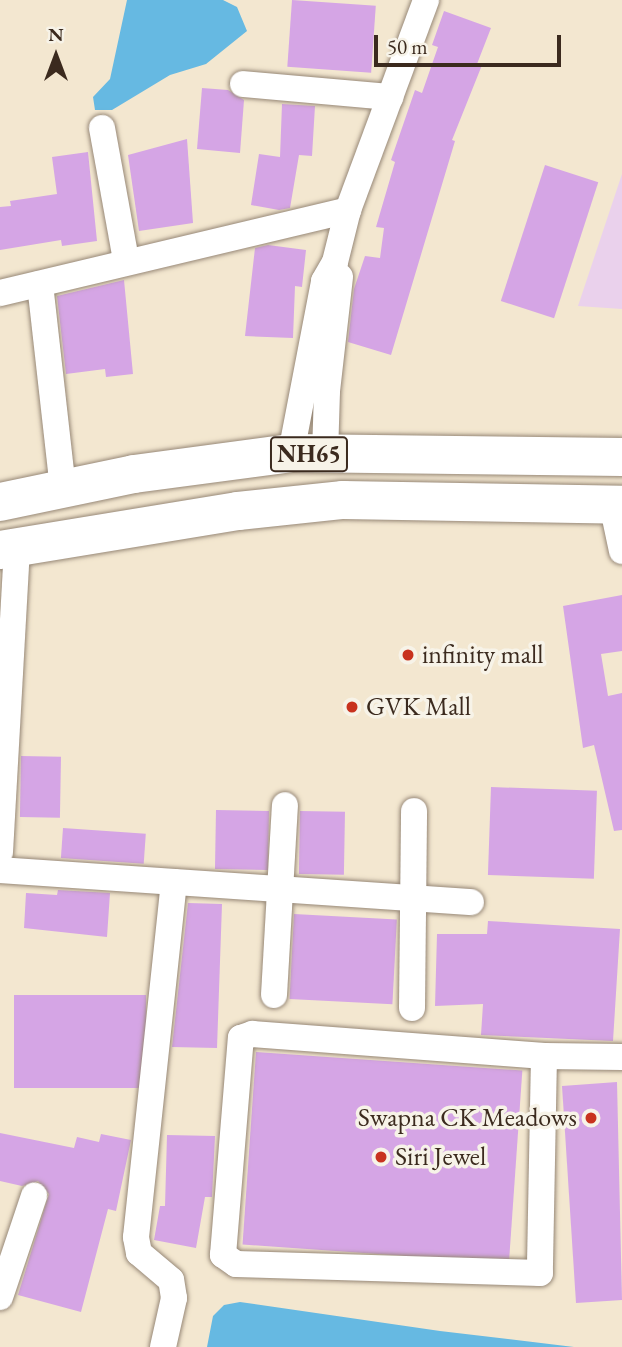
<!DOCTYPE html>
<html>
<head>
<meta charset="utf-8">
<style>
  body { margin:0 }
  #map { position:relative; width:622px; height:1347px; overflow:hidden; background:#f3e7d0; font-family:"EB Garamond",serif }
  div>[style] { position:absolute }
  .built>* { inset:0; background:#ead1ec }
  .water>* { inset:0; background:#66b9e2 }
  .building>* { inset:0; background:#d5a5e5; transform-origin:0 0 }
  .roads { filter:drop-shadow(0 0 2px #978877) drop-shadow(0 0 2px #978877) }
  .minor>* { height:26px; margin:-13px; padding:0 13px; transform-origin:13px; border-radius:13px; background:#fff }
  .highway>* { height:38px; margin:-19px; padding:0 19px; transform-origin:19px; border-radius:19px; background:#fff }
  .dots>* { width:19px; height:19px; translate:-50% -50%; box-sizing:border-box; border:4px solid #f7f3e8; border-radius:50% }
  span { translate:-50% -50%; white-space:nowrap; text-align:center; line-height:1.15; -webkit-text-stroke:7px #f7f3e8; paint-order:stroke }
  .shield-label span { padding:2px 5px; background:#f7f3e8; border:2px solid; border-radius:5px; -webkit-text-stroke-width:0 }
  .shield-label { font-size:24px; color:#3b2a1e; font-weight:700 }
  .poi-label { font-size:26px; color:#3b2a1e }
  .left { translate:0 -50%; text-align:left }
  .right { translate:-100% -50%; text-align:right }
  .north { position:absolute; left:21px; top:21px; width:70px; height:70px; -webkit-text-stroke:5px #f7f3e8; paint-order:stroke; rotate:0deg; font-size:19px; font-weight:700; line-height:28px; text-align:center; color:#3b2a1e }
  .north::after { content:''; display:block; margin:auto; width:24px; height:32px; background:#3b2a1e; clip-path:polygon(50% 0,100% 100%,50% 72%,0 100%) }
  .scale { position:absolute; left:374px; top:35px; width:187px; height:32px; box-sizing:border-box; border:4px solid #3b2a1e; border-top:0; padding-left:9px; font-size:21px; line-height:24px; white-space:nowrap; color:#3b2a1e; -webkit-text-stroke:5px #f7f3e8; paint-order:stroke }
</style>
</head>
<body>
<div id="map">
  <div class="built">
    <div style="clip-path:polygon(622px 174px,622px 309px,578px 306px)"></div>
  </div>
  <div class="water">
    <div style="clip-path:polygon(127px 0,223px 0,237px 7px,247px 31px,206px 64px,170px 75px,112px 110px,95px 110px,93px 97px,110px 79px)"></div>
    <div style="clip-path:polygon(240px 1302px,440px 1331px,574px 1347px,207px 1347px,213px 1316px,224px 1305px)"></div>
  </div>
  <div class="building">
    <div style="left:292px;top:0;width:84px;height:67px;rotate:4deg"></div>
    <div style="clip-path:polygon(444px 11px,491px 28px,477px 64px,482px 65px,452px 140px,455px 141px,391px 355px,348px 342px,354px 289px,365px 256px,380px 258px,384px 228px,376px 227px,395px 162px,391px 160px,415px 90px,422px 93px,438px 47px,432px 45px)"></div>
    <div style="clip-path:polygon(202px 88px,228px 90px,244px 100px,240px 153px,197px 149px)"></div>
    <div style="clip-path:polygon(282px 104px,315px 106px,312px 156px,299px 155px,290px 208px,279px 210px,251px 205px,259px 154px,280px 157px)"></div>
    <div style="clip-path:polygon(187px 139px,193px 223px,139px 231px,128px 155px)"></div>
    <div style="clip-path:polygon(88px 152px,97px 241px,62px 246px,61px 240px,0 250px,0 207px,11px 206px,10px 201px,57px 194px,52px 157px)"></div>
    <div style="left:545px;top:165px;width:56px;height:143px;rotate:18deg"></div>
    <div style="clip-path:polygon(268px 245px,306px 250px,302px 287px,295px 286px,293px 338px,245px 336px,255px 248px)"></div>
    <div style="clip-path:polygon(124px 280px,133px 374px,106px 377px,105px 369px,66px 374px,57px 296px)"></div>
    <div style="clip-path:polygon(622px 595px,622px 651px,601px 654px,608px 696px,622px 693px,622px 830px,614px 831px,594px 745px,583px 748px,563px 606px)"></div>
    <div style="left:21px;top:756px;width:40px;height:61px;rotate:1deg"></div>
    <div style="left:491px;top:787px;width:106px;height:88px;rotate:2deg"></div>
    <div style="left:216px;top:810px;width:53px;height:59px;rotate:1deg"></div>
    <div style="left:300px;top:811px;width:45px;height:63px;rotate:1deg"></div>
    <div style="left:63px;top:828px;width:83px;height:30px;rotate:4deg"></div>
    <div style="clip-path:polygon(58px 890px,110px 893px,107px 937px,24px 928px,26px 893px,57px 895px)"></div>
    <div style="clip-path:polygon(188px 903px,222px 904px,217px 1048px,172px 1047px)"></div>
    <div style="left:294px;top:914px;width:103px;height:85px;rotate:3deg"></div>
    <div style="clip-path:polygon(488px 921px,620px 929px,613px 1041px,481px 1035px,483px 1004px,435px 1006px,437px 934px,487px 934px)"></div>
    <div style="left:14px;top:995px;width:132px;height:93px"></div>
    <div style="left:256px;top:1052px;width:267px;height:193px;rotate:4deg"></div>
    <div style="clip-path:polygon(617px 1082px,622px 1300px,576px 1303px,562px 1086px)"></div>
    <div style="clip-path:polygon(0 1133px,74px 1148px,77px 1137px,99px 1142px,101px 1134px,131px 1140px,116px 1211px,108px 1209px,81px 1312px,18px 1295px,49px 1194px,38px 1181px,22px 1186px,0 1181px)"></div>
    <div style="clip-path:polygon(167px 1135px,215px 1136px,212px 1197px,205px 1197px,196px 1248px,154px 1240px,160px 1206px,165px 1206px)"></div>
  </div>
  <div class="roads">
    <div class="minor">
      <div style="left:243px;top:84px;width:148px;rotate:5.1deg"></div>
      <div style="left:102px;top:128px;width:134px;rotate:79.7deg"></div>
      <div style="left:40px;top:284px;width:206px;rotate:83.6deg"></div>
      <div style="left:0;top:293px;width:358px;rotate:-13.4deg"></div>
      <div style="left:291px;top:453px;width:175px;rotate:-79.1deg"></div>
      <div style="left:324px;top:281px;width:22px;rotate:-60deg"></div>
      <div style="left:335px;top:262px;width:54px;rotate:-76deg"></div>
      <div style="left:348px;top:210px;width:224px;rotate:-69.6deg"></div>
      <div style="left:325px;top:455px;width:64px;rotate:-88.2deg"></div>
      <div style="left:327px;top:391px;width:115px;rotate:-83.5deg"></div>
      <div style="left:612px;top:504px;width:48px;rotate:78deg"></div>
      <div style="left:0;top:852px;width:307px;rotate:-86.8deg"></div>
      <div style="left:0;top:870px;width:472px;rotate:3.9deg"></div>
      <div style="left:274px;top:995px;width:190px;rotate:-86.7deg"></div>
      <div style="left:412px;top:1008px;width:197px;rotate:-89.4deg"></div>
      <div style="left:544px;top:1056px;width:217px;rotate:91.1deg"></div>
      <div style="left:540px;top:1273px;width:304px;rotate:-178.3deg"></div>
      <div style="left:236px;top:1264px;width:16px;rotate:-145deg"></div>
      <div style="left:223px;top:1255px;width:218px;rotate:-85.3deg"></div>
      <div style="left:241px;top:1038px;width:12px;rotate:-20deg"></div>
      <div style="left:252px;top:1034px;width:293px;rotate:4.3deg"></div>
      <div style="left:544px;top:1056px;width:78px;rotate:0.7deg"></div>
      <div style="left:0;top:1297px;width:107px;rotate:-71.4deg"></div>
      <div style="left:163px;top:1347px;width:50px;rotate:-77.3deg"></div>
      <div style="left:174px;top:1298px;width:18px;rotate:-99deg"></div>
      <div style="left:171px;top:1280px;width:42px;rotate:-139.8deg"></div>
      <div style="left:139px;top:1253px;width:16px;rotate:-101deg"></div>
      <div style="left:136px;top:1237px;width:357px;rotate:-83.9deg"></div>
    </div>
    <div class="highway">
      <div style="left:0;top:502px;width:137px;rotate:-11.8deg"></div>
      <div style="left:134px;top:474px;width:158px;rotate:-7.6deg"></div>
      <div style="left:291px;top:453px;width:331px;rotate:0.7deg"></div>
      <div style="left:0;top:550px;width:241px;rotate:-9.3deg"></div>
      <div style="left:238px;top:511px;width:106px;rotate:-6deg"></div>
      <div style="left:343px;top:500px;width:279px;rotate:1deg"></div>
    </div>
  </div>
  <div class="dots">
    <div style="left:408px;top:655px;background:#c8321e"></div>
    <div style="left:352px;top:707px;background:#c8321e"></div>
    <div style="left:591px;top:1118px;background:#c8321e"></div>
    <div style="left:381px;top:1157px;background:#c8321e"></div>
  </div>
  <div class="shield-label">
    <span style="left:309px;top:454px">NH65</span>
  </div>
  <div class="poi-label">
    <span class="left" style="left:422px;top:655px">infinity mall</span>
    <span class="left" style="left:366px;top:707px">GVK Mall</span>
    <span class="right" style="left:577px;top:1118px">Swapna CK Meadows</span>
    <span class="left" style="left:395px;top:1157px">Siri Jewel</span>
  </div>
  <div class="north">N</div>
  <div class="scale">50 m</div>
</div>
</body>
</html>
